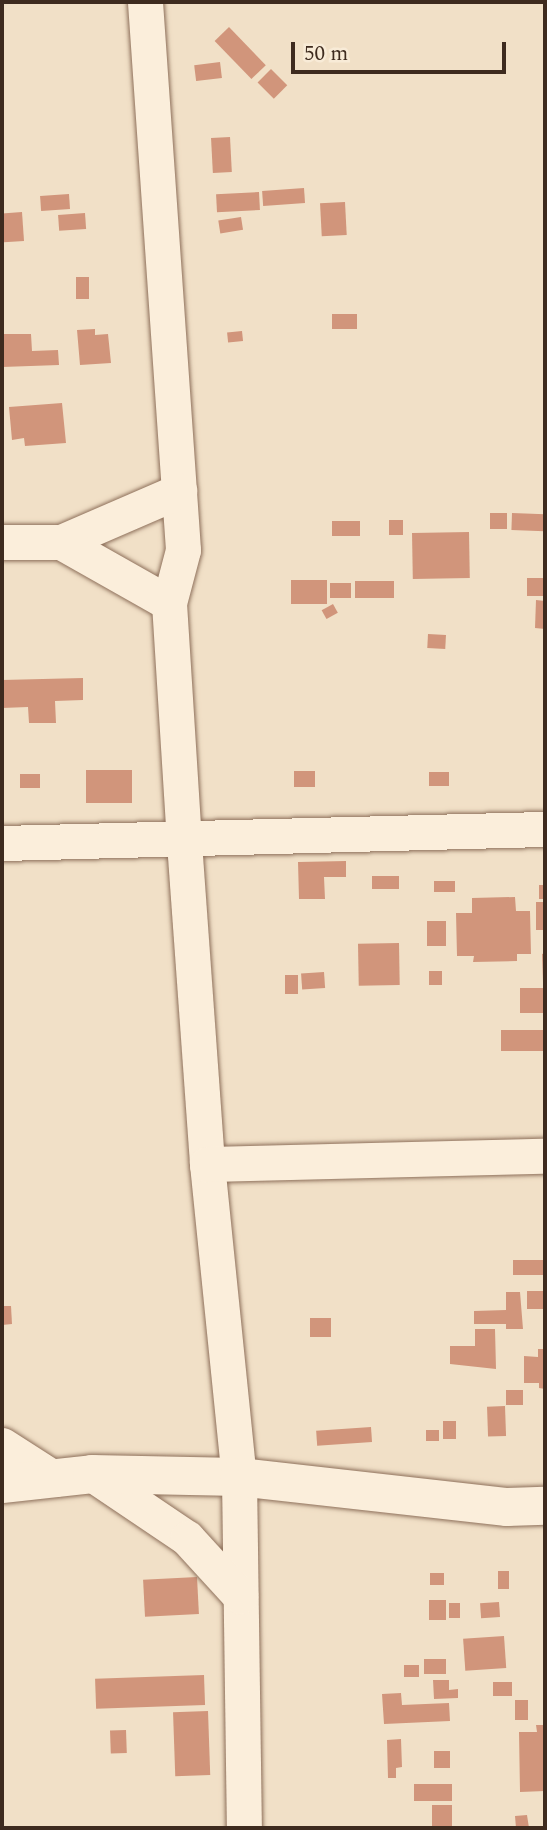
<!DOCTYPE html>
<html>
<head>
<meta charset="utf-8">
<style>
  body { margin:0 }
  #map { position:relative; width:547px; height:1830px; overflow:hidden; background:#f1e0c7; font-family:Spectral,serif }
  div>[style] { position:absolute }
  .building>* { inset:0; background:#d1957b; transform-origin:0 0 }
  .roads { filter:drop-shadow(0 0 2px #8e705b) drop-shadow(0 0 2px #8e705b) }
  .minor>* { height:35px; margin:-17.5px; padding:0 17.5px; transform-origin:17.5px; border-radius:17.5px; background:#fbeedb }
  .tertiary>* { height:38px; margin:-19px; padding:0 19px; transform-origin:19px; border-radius:19px; background:#fbeedb }
  span { translate:-50% -50%; white-space:nowrap; text-align:center; line-height:1.15; -webkit-text-stroke:5px #f8ebd7; paint-order:stroke }
  .frame { position:absolute; inset:0; border:4px solid #3e2b1f; pointer-events:none }
  .scale { position:absolute; left:291px; top:42px; width:215px; height:32px; box-sizing:border-box; border:4px solid #3e2b1f; border-top:0; padding-left:9px; font-size:21px; line-height:24px; white-space:nowrap; color:#3e2b1f; -webkit-text-stroke:5px #f8ebd7; paint-order:stroke }
</style>
</head>
<body>
<div id="map">
  <div class="building">
    <div style="left:229px;top:27px;width:53px;height:20px;rotate:46deg"></div>
    <div style="left:220px;top:62px;width:16px;height:26px;rotate:83deg"></div>
    <div style="left:271px;top:69px;width:23px;height:19px;rotate:45deg"></div>
    <div style="left:230px;top:137px;width:35px;height:19px;rotate:87deg"></div>
    <div style="left:304px;top:188px;width:15px;height:42px;rotate:86deg"></div>
    <div style="left:259px;top:192px;width:18px;height:43px;rotate:87deg"></div>
    <div style="left:69px;top:194px;width:15px;height:29px;rotate:86deg"></div>
    <div style="left:345px;top:202px;width:33px;height:25px;rotate:87deg"></div>
    <div style="left:22px;top:212px;width:29px;height:20px;rotate:86deg"></div>
    <div style="left:85px;top:213px;width:16px;height:27px;rotate:86deg"></div>
    <div style="left:241px;top:217px;width:13px;height:23px;rotate:81deg"></div>
    <div style="left:76px;top:277px;width:13px;height:22px"></div>
    <div style="left:332px;top:314px;width:25px;height:15px"></div>
    <div style="clip-path:polygon(95px 329px,95px 335px,108px 334px,111px 363px,80px 365px,77px 330px)"></div>
    <div style="left:242px;top:331px;width:10px;height:15px;rotate:84deg"></div>
    <div style="clip-path:polygon(2px 334px,31px 334px,32px 351px,58px 350px,59px 365px,2px 367px)"></div>
    <div style="clip-path:polygon(62px 403px,66px 443px,25px 446px,24px 438px,12px 440px,9px 407px)"></div>
    <div style="left:490px;top:513px;width:17px;height:16px"></div>
    <div style="left:512px;top:513px;width:33px;height:17px;rotate:2deg"></div>
    <div style="left:389px;top:520px;width:14px;height:15px"></div>
    <div style="left:332px;top:521px;width:28px;height:15px"></div>
    <div style="left:469px;top:532px;width:46px;height:57px;rotate:89deg"></div>
    <div style="left:527px;top:578px;width:18px;height:18px"></div>
    <div style="left:327px;top:580px;width:24px;height:36px;rotate:90deg"></div>
    <div style="left:355px;top:581px;width:39px;height:17px"></div>
    <div style="left:351px;top:583px;width:15px;height:21px;rotate:90deg"></div>
    <div style="clip-path:polygon(536px 600px,545px 601px,545px 629px,535px 628px)"></div>
    <div style="left:333px;top:604px;width:10px;height:13px;rotate:61deg"></div>
    <div style="left:428px;top:634px;width:18px;height:14px;rotate:3deg"></div>
    <div style="clip-path:polygon(83px 678px,83px 700px,55px 701px,56px 723px,29px 723px,28px 707px,2px 708px,2px 680px)"></div>
    <div style="left:132px;top:770px;width:33px;height:46px;rotate:90deg"></div>
    <div style="left:294px;top:771px;width:21px;height:16px"></div>
    <div style="left:429px;top:772px;width:20px;height:14px"></div>
    <div style="left:20px;top:774px;width:20px;height:14px"></div>
    <div style="clip-path:polygon(346px 861px,346px 877px,324px 877px,325px 899px,299px 899px,298px 862px)"></div>
    <div style="left:399px;top:876px;width:13px;height:27px;rotate:90deg"></div>
    <div style="left:455px;top:881px;width:11px;height:21px;rotate:90deg"></div>
    <div style="left:539px;top:885px;width:6px;height:14px"></div>
    <div style="clip-path:polygon(515px 897px,516px 911px,530px 911px,531px 954px,517px 954px,517px 961px,473px 962px,474px 956px,457px 956px,456px 913px,472px 913px,472px 898px)"></div>
    <div style="left:536px;top:902px;width:9px;height:28px"></div>
    <div style="left:427px;top:921px;width:19px;height:25px"></div>
    <div style="left:399px;top:943px;width:42px;height:41px;rotate:89deg"></div>
    <div style="clip-path:polygon(545px 953px,545px 982px,543px 982px,542px 954px)"></div>
    <div style="left:429px;top:971px;width:13px;height:14px"></div>
    <div style="left:324px;top:972px;width:16px;height:23px;rotate:86deg"></div>
    <div style="left:285px;top:975px;width:13px;height:19px"></div>
    <div style="left:545px;top:988px;width:25px;height:25px;rotate:90deg"></div>
    <div style="left:545px;top:1030px;width:21px;height:44px;rotate:90deg"></div>
    <div style="left:545px;top:1260px;width:15px;height:32px;rotate:90deg"></div>
    <div style="left:545px;top:1291px;width:18px;height:18px;rotate:90deg"></div>
    <div style="clip-path:polygon(506px 1292px,520px 1292px,523px 1329px,506px 1329px,506px 1324px,474px 1324px,474px 1311px,506px 1310px)"></div>
    <div style="clip-path:polygon(2px 1306px,11px 1306px,12px 1324px,2px 1325px)"></div>
    <div style="left:310px;top:1318px;width:21px;height:19px"></div>
    <div style="clip-path:polygon(475px 1329px,495px 1329px,496px 1369px,450px 1364px,450px 1346px,475px 1346px)"></div>
    <div style="clip-path:polygon(538px 1349px,545px 1349px,545px 1389px,539px 1388px,539px 1383px,524px 1383px,524px 1356px,538px 1357px)"></div>
    <div style="left:506px;top:1390px;width:17px;height:15px"></div>
    <div style="left:505px;top:1406px;width:30px;height:18px;rotate:88deg"></div>
    <div style="left:443px;top:1421px;width:13px;height:18px"></div>
    <div style="left:371px;top:1427px;width:15px;height:55px;rotate:86deg"></div>
    <div style="left:426px;top:1430px;width:13px;height:11px"></div>
    <div style="left:498px;top:1571px;width:11px;height:18px"></div>
    <div style="left:430px;top:1573px;width:14px;height:12px"></div>
    <div style="left:197px;top:1577px;width:37px;height:54px;rotate:87deg"></div>
    <div style="left:429px;top:1600px;width:17px;height:20px"></div>
    <div style="left:499px;top:1602px;width:15px;height:19px;rotate:86deg"></div>
    <div style="left:449px;top:1603px;width:11px;height:15px"></div>
    <div style="left:504px;top:1636px;width:32px;height:41px;rotate:86deg"></div>
    <div style="left:424px;top:1659px;width:22px;height:15px"></div>
    <div style="left:404px;top:1665px;width:15px;height:12px"></div>
    <div style="left:204px;top:1675px;width:30px;height:109px;rotate:88deg"></div>
    <div style="clip-path:polygon(433px 1680px,449px 1680px,449px 1690px,458px 1689px,458px 1698px,434px 1699px)"></div>
    <div style="left:493px;top:1682px;width:19px;height:14px"></div>
    <div style="clip-path:polygon(401px 1693px,402px 1705px,449px 1703px,450px 1721px,384px 1724px,382px 1694px)"></div>
    <div style="left:515px;top:1700px;width:13px;height:20px"></div>
    <div style="left:208px;top:1711px;width:64px;height:35px;rotate:88deg"></div>
    <div style="clip-path:polygon(536px 1725px,545px 1725px,545px 1791px,520px 1792px,519px 1732px,537px 1732px)"></div>
    <div style="left:126px;top:1730px;width:23px;height:16px;rotate:88deg"></div>
    <div style="clip-path:polygon(401px 1739px,402px 1767px,396px 1768px,396px 1778px,388px 1778px,387px 1740px)"></div>
    <div style="left:450px;top:1751px;width:17px;height:16px;rotate:90deg"></div>
    <div style="left:452px;top:1784px;width:17px;height:38px;rotate:90deg"></div>
    <div style="left:432px;top:1805px;width:20px;height:23px"></div>
    <div style="clip-path:polygon(527px 1815px,529px 1828px,516px 1828px,515px 1816px)"></div>
  </div>
  <div class="roads">
    <div class="minor">
      <div style="left:145px;top:2px;width:549px;rotate:86.03deg"></div>
      <div style="left:183px;top:550px;width:55px;rotate:104.8deg"></div>
      <div style="left:169px;top:603px;width:239px;rotate:86.4deg"></div>
      <div style="left:184px;top:842px;width:323px;rotate:85.9deg"></div>
      <div style="left:207px;top:1164px;width:315px;rotate:84.2deg"></div>
      <div style="left:239px;top:1477px;width:351px;rotate:89.2deg"></div>
      <div style="left:2px;top:542px;width:59px"></div>
      <div style="left:61px;top:542px;width:129px;rotate:-23.4deg"></div>
      <div style="left:61px;top:542px;width:124px;rotate:29.5deg"></div>
      <div style="left:2px;top:843px;width:543px;rotate:-1.48deg"></div>
      <div style="left:207px;top:1164px;width:338px;rotate:-1.4deg"></div>
      <div style="left:2px;top:1445px;width:63px;rotate:32.7deg"></div>
      <div style="left:92px;top:1474px;width:115px;rotate:34deg"></div>
      <div style="left:187px;top:1538px;width:79px;rotate:47.6deg"></div>
    </div>
    <div class="tertiary">
      <div style="left:2px;top:1484px;width:91px;rotate:-6.3deg"></div>
      <div style="left:92px;top:1474px;width:147px;rotate:1.2deg"></div>
      <div style="left:239px;top:1477px;width:270px;rotate:6.4deg"></div>
      <div style="left:507px;top:1507px;width:38px;rotate:-2deg"></div>
    </div>
  </div>
  <div class="frame"></div>
  <div class="scale">50 m</div>
</div>
</body>
</html>
